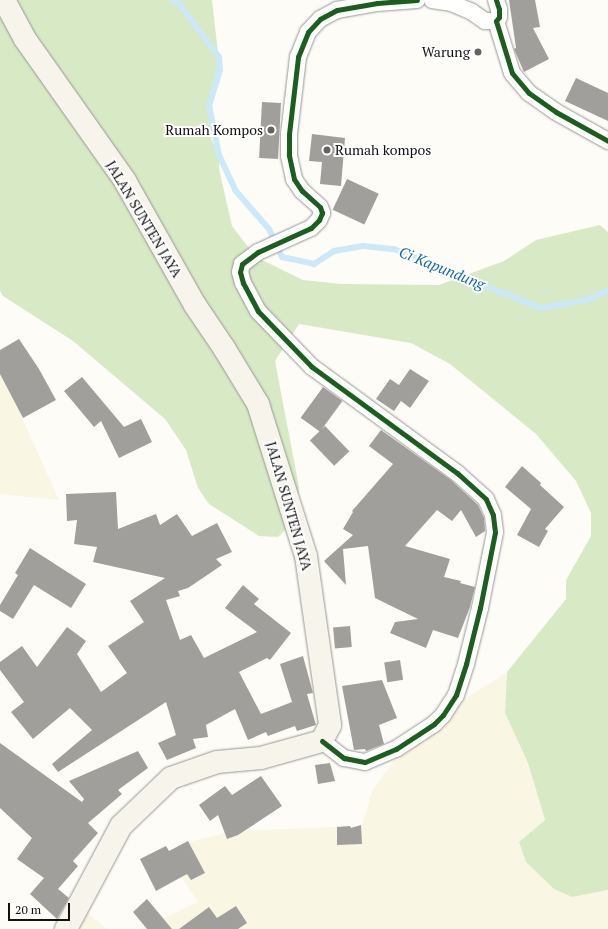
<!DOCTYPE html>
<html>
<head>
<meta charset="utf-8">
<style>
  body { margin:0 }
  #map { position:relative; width:608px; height:929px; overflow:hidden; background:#fdfcf7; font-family:"PT Serif",serif }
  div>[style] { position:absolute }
  .farmland>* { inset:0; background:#f9f7e4 }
  .forest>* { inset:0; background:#d8eac5 }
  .stream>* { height:6px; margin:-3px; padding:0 3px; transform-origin:3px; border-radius:3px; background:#cde8f7 }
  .building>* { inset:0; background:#a19f9c; transform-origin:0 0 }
  .roads { filter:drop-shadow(0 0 1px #979795) drop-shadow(0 0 1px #979795) }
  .minor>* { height:16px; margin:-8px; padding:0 8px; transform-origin:8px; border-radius:8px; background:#fffffe }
  .secondary>* { height:22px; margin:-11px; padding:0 11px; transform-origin:11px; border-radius:11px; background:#f6f4eb }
  .cycleway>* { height:5px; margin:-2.5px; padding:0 2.5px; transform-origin:2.5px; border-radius:2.5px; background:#1b5e20 }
  .dots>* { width:11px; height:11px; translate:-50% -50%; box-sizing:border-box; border:2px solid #fff; border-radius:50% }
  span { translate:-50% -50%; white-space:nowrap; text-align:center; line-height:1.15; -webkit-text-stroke:4px #fff; paint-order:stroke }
  .poi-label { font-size:14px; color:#111 }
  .right { translate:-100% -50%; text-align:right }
  .left { translate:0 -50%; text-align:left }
  .street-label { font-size:14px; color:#111 }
  .water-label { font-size:15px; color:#1768a6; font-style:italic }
  .scale { position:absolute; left:8px; top:903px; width:62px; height:18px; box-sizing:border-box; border:2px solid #111; border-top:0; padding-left:5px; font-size:12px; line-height:14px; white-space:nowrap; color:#111; -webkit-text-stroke:3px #fff; paint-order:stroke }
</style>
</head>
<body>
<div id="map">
  <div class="farmland">
    <div style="clip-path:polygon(0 369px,59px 500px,0 494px)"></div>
    <div style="clip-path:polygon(507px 672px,505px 713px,528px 763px,545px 821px,519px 842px,572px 897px,608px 890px,608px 929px,141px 929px,198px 902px,168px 858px,192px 841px,236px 831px,362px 826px,372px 791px,417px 729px)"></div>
    <div style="clip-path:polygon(83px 909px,107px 929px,77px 929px)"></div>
  </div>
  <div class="forest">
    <div style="clip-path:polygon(0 0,212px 0,220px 70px,209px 105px,211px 138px,219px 155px,219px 169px,232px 226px,256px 257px,303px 280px,341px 284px,439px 285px,504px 261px,536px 240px,600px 225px,608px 232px,608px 890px,572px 897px,554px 889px,526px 862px,519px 842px,545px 820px,528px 763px,505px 713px,507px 672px,566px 599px,566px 580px,591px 536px,591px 513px,576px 481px,536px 434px,450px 364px,411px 343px,299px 324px,275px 361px,299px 487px,298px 505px,291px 524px,278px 537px,259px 536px,209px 504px,198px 488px,186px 450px,165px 419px,73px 341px,3px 296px,0 291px)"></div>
  </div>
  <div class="stream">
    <div style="left:173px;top:0;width:9px;rotate:36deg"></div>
    <div style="left:180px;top:5px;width:65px;rotate:53.1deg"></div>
    <div style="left:219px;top:57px;width:13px;rotate:86deg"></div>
    <div style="left:220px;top:70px;width:37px;rotate:107deg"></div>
    <div style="left:209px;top:105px;width:51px;rotate:78.7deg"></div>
    <div style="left:219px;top:155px;width:38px;rotate:65deg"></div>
    <div style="left:235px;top:190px;width:52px;rotate:48.9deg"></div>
    <div style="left:269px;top:229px;width:31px;rotate:65deg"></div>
    <div style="left:282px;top:257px;width:33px;rotate:12deg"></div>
    <div style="left:314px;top:264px;width:24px;rotate:-33deg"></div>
    <div style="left:334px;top:251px;width:29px;rotate:-10deg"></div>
    <div style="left:363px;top:246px;width:31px;rotate:6deg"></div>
    <div style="left:394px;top:249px;width:158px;rotate:21.9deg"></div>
    <div style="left:541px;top:308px;width:47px;rotate:-9.9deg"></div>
    <div style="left:587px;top:300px;width:23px;rotate:-25deg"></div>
  </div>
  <div class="building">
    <div style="clip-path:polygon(509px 0,535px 0,540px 27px,533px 28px,549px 59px,524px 72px,514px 49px,516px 48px)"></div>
    <div style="clip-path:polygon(576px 78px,608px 93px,608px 121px,565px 101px)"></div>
    <div style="left:262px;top:102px;width:19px;height:56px;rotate:3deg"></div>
    <div style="clip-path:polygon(312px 134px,345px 138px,341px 186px,320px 184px,322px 162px,309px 161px)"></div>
    <div style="left:347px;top:179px;width:35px;height:34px;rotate:25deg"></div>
    <div style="clip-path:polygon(19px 339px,39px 369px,56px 400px,23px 418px,0 374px,0 350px)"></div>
    <div style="clip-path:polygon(410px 369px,429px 381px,410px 408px,401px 401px,394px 411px,376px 399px,390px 379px,399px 385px)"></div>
    <div style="clip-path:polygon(82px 377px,124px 427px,141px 419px,152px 442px,119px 458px,101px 421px,94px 427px,64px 391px)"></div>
    <div style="left:323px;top:387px;width:24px;height:38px;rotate:36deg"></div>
    <div style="left:325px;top:426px;width:35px;height:21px;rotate:46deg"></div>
    <div style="clip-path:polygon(381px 430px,451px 480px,478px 505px,484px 518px,485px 531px,476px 537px,461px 510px,452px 521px,437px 510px,405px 546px,450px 559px,444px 577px,461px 581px,460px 583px,475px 587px,470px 607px,458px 638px,433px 630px,426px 648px,390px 633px,395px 622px,418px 619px,375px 598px,368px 546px,343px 549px,346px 585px,324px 561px,353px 535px,343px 529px,353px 512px,352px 511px,393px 464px,369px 446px)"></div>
    <div style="clip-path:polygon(522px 466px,541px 483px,540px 485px,564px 507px,545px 529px,548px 531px,539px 547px,517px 535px,531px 509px,505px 487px)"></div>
    <div style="clip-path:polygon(116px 492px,118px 529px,156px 514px,160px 525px,177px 514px,192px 536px,217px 523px,232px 552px,216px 559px,222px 565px,188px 588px,178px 591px,180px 596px,166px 600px,180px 640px,191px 635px,204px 658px,257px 632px,225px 608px,243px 585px,259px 599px,254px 604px,291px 633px,270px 660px,267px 658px,239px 672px,261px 714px,292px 702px,280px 664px,303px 656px,313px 693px,307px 694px,316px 725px,297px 731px,295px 726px,268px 736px,266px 732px,248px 740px,235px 709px,206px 725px,208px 737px,193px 739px,196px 748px,167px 760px,158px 743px,176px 735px,166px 702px,58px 772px,52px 764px,92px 730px,70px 708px,33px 739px,11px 712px,24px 702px,0 670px,0 662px,22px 646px,37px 667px,67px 627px,86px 641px,77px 654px,101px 692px,127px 673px,108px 646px,144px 622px,130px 601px,165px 578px,93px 562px,97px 547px,74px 544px,77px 520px,67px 521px,66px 494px)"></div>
    <div style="clip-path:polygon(30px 548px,86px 584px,71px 608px,34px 585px,13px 619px,0 611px,0 605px,18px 575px,15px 573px)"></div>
    <div style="left:350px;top:626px;width:21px;height:17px;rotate:85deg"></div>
    <div style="left:400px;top:660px;width:20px;height:16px;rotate:81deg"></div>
    <div style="clip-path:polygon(382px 680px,397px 718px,379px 725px,384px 744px,366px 751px,365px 749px,354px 750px,342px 686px)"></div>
    <div style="clip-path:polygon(0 743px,82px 802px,84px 799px,69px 781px,138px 751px,148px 768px,118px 790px,122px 794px,88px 823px,98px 833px,73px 861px,78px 866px,58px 889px,69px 898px,57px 919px,30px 894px,44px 878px,17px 859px,32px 838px,0 808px)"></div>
    <div style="clip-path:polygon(330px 763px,335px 781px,318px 784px,315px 765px)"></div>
    <div style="clip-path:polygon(261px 776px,282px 806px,238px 835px,227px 839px,218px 815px,210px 821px,199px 805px,225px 786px,232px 795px)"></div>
    <div style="clip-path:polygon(361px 825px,362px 844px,337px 845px,337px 827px,350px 826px,351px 828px)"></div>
    <div style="clip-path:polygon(188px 841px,205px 873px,191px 880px,187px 874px,156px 891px,140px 859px,166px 846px,169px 851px)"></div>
    <div style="clip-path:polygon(147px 899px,172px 929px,147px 929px,133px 912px)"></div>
    <div style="clip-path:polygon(236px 906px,247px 923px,238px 929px,179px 929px,209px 907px,217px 918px)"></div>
  </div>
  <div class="roads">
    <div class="minor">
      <div style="left:432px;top:0;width:19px;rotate:9deg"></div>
      <div style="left:451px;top:3px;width:23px;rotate:23deg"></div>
      <div style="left:472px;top:12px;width:16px;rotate:35deg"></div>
      <div style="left:485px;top:21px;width:11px"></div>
      <div style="left:496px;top:0;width:9px;rotate:72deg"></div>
      <div style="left:499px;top:9px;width:8px;rotate:90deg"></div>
      <div style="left:499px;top:17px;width:5px;rotate:127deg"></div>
      <div style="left:496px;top:21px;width:54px;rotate:72.9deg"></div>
      <div style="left:512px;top:73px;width:26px;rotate:50deg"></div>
      <div style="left:529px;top:93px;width:33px;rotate:35deg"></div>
      <div style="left:556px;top:112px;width:60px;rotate:29.1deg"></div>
      <div style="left:322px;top:741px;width:28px;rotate:38deg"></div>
      <div style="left:344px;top:758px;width:21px;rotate:11deg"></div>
      <div style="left:365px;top:762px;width:34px;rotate:-23deg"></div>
      <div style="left:396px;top:749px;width:45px;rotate:-33.3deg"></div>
      <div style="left:434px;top:724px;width:13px;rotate:-45deg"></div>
      <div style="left:443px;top:715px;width:24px;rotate:-57deg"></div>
      <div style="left:456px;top:695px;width:33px;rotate:-72deg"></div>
      <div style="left:466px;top:664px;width:58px;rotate:-76deg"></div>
      <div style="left:480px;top:608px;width:77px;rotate:-78.8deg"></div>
      <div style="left:495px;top:532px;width:17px;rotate:-97deg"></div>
      <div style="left:493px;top:515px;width:17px;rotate:-114deg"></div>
      <div style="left:486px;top:499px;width:39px;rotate:-138deg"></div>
      <div style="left:457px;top:473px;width:180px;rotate:-143.8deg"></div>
      <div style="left:312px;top:367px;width:78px;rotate:-134deg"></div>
      <div style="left:258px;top:311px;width:32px;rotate:-118deg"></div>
      <div style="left:243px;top:283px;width:11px;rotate:-105deg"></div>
      <div style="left:240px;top:272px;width:8px;rotate:-76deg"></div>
      <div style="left:242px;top:264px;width:20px;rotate:-37deg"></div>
      <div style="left:258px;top:252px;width:58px;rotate:-24.4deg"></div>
      <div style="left:311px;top:228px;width:11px;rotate:-45deg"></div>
      <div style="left:319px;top:220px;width:8px;rotate:-67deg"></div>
      <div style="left:322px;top:213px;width:6px;rotate:-108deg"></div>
      <div style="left:320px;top:207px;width:24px;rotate:-138deg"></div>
      <div style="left:302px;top:191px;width:14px;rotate:-124deg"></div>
      <div style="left:294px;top:179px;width:25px;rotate:-102deg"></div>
      <div style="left:289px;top:155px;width:21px;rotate:-90deg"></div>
      <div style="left:289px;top:134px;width:78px;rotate:-83.3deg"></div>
      <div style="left:298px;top:57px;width:27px;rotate:-68deg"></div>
      <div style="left:308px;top:32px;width:18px;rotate:-47deg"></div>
      <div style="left:320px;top:19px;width:19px;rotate:-28deg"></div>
      <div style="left:337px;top:10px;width:41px;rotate:-9.9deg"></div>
      <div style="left:377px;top:3px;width:40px;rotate:-4.3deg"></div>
    </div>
    <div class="secondary">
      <div style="left:4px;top:0;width:44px;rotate:61.7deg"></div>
      <div style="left:25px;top:39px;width:174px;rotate:54.8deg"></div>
      <div style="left:125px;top:181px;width:142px;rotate:60.6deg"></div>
      <div style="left:195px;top:305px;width:52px;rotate:56deg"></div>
      <div style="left:224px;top:348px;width:66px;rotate:58.7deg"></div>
      <div style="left:258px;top:404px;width:159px;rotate:72.5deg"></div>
      <div style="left:306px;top:556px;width:171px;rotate:81.9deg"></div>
      <div style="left:330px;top:725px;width:18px;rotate:117deg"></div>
      <div style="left:322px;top:741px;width:63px;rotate:164.4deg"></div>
      <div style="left:261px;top:758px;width:44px;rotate:174.8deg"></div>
      <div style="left:217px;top:762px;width:49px;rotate:160.8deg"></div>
      <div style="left:171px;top:778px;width:69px;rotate:136.2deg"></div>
      <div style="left:121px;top:826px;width:117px;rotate:118.1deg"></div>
    </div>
  </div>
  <div class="cycleway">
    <div style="left:496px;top:0;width:9px;rotate:72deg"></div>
    <div style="left:499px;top:9px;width:8px;rotate:90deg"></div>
    <div style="left:499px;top:17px;width:5px;rotate:127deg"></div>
    <div style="left:496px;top:21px;width:54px;rotate:72.9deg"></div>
    <div style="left:512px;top:73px;width:26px;rotate:50deg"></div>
    <div style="left:529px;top:93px;width:33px;rotate:35deg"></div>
    <div style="left:556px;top:112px;width:60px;rotate:29.1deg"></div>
    <div style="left:322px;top:741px;width:28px;rotate:38deg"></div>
    <div style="left:344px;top:758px;width:21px;rotate:11deg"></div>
    <div style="left:365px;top:762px;width:34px;rotate:-23deg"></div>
    <div style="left:396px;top:749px;width:45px;rotate:-33.3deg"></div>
    <div style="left:434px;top:724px;width:13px;rotate:-45deg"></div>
    <div style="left:443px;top:715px;width:24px;rotate:-57deg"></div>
    <div style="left:456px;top:695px;width:33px;rotate:-72deg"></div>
    <div style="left:466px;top:664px;width:58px;rotate:-76deg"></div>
    <div style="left:480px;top:608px;width:77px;rotate:-78.8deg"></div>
    <div style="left:495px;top:532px;width:17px;rotate:-97deg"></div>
    <div style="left:493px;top:515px;width:17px;rotate:-114deg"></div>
    <div style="left:486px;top:499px;width:39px;rotate:-138deg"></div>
    <div style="left:457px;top:473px;width:180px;rotate:-143.8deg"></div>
    <div style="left:312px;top:367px;width:78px;rotate:-134deg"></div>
    <div style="left:258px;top:311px;width:32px;rotate:-118deg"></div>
    <div style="left:243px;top:283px;width:11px;rotate:-105deg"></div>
    <div style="left:240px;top:272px;width:8px;rotate:-76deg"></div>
    <div style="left:242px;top:264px;width:20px;rotate:-37deg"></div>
    <div style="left:258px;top:252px;width:58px;rotate:-24.4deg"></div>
    <div style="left:311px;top:228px;width:11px;rotate:-45deg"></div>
    <div style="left:319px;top:220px;width:8px;rotate:-67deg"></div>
    <div style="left:322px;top:213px;width:6px;rotate:-108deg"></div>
    <div style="left:320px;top:207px;width:24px;rotate:-138deg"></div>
    <div style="left:302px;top:191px;width:14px;rotate:-124deg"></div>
    <div style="left:294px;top:179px;width:25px;rotate:-102deg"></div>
    <div style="left:289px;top:155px;width:21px;rotate:-90deg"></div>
    <div style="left:289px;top:134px;width:78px;rotate:-83.3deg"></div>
    <div style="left:298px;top:57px;width:27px;rotate:-68deg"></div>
    <div style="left:308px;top:32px;width:18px;rotate:-47deg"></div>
    <div style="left:320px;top:19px;width:19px;rotate:-28deg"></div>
    <div style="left:337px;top:10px;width:41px;rotate:-9.9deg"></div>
    <div style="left:377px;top:3px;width:40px;rotate:-4.3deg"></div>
  </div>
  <div class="dots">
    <div style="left:478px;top:52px;background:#646362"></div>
    <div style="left:271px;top:130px;background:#646362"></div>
    <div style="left:327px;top:150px;background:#646362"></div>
  </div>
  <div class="poi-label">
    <span class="right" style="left:470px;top:52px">Warung</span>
    <span class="right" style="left:263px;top:130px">Rumah Kompos</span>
    <span class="left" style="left:335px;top:150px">Rumah kompos</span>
  </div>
  <div class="street-label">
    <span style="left:144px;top:219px;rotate:59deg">JALAN SUNTEN JAYA</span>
    <span style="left:289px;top:506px;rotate:74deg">JALAN SUNTEN JAYA</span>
  </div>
  <div class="water-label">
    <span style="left:442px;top:268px;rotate:22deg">Ci Kapundung</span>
  </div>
  <div class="scale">20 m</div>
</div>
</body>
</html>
